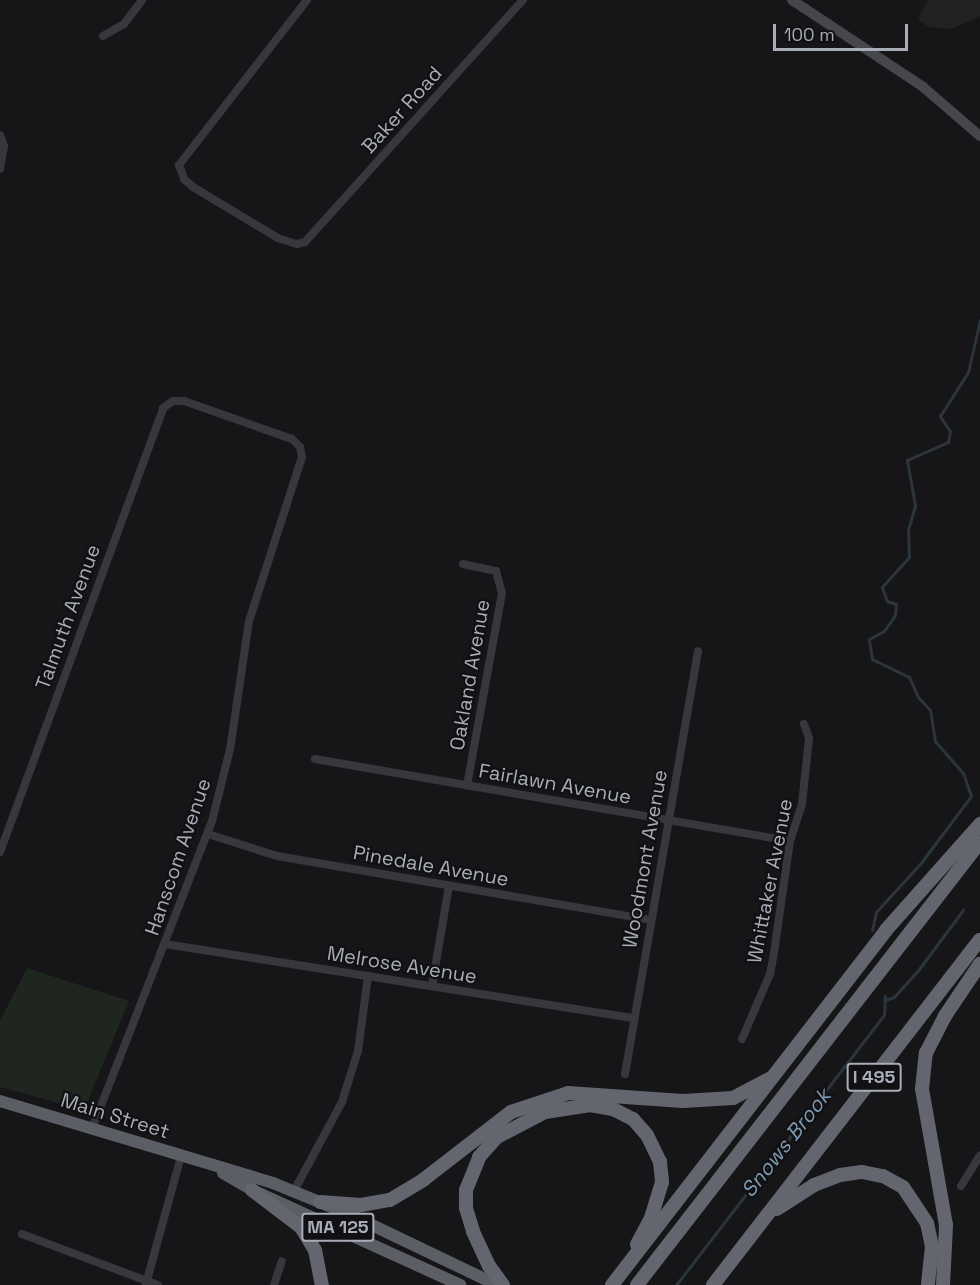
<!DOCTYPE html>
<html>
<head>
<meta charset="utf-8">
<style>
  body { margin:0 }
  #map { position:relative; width:980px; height:1285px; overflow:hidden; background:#161618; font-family:"Space Grotesk",sans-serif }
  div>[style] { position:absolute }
  .built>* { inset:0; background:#222225 }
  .green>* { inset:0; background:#1e261f }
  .stream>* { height:3px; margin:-1.5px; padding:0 1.5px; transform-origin:1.5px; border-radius:1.5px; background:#2c353c }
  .minor>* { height:8px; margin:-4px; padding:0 4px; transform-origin:4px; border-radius:4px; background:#37383d }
  .secondary>* { height:10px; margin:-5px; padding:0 5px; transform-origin:5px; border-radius:5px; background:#45474d }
  .trunk>* { height:12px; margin:-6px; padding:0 6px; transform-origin:6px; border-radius:6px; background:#5b5e65 }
  .motorway>* { height:14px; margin:-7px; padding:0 7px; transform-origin:7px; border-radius:7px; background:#63666e }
  span { translate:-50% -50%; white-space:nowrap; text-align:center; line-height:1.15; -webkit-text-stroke:4.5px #111113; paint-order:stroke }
  .shield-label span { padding:2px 4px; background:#111113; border:2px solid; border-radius:4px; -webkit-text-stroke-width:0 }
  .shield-label { font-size:18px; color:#a8adb8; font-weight:700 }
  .street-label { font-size:20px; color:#a8adb8 }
  .water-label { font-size:21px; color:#7f9bb3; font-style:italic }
  .scale { position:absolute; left:773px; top:24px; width:135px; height:27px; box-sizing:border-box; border:3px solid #a8adb8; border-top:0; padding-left:8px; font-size:18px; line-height:21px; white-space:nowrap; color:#a8adb8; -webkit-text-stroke:4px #111113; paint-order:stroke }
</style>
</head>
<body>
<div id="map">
  <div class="built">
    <div style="clip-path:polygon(928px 0,980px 0,980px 16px,951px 29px,929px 27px,918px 19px)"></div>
  </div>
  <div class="green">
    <div style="clip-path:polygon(27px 968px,129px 1001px,84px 1110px,0 1087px,0 1021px)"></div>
  </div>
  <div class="stream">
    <div style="left:872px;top:930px;width:18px;rotate:-77deg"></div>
    <div style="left:876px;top:912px;width:65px;rotate:-47.5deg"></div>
    <div style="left:920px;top:864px;width:85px;rotate:-53.1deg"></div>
    <div style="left:971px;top:796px;width:24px;rotate:-109deg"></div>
    <div style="left:963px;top:773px;width:43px;rotate:-131.2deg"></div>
    <div style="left:935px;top:741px;width:31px;rotate:-99deg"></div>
    <div style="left:930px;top:710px;width:18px;rotate:-133deg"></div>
    <div style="left:918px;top:697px;width:22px;rotate:-114deg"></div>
    <div style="left:909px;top:677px;width:41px;rotate:-154.1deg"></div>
    <div style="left:872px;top:659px;width:20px;rotate:-99deg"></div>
    <div style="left:869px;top:639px;width:17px;rotate:-28deg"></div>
    <div style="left:884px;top:631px;width:19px;rotate:-55deg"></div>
    <div style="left:895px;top:615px;width:11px;rotate:-85deg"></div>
    <div style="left:896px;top:604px;width:9px;rotate:-162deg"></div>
    <div style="left:887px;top:601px;width:15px;rotate:-110deg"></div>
    <div style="left:882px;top:587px;width:40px;rotate:-48deg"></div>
    <div style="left:909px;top:557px;width:27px;rotate:-92deg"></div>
    <div style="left:908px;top:530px;width:26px;rotate:-74deg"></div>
    <div style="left:915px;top:505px;width:46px;rotate:-100.1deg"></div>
    <div style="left:907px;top:460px;width:45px;rotate:-23.7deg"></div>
    <div style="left:948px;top:442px;width:11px;rotate:-80deg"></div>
    <div style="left:950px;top:431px;width:18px;rotate:-124deg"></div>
    <div style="left:940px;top:416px;width:52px;rotate:-57.5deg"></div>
    <div style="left:968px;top:372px;width:53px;rotate:-77deg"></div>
    <div style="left:885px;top:1000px;width:9px;rotate:-18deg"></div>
    <div style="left:894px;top:997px;width:38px;rotate:-48deg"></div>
    <div style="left:919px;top:969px;width:74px;rotate:-53.3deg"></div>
    <div style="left:676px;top:1285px;width:341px;rotate:-52.4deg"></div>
    <div style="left:884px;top:1015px;width:19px;rotate:-87deg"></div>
  </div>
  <div class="minor">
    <div style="left:307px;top:0;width:209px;rotate:127.8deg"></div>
    <div style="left:179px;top:165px;width:15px;rotate:70deg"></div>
    <div style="left:184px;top:179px;width:12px;rotate:42deg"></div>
    <div style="left:193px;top:187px;width:99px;rotate:31deg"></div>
    <div style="left:278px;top:238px;width:20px;rotate:18deg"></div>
    <div style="left:297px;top:244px;width:8px;rotate:-14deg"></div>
    <div style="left:305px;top:242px;width:326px;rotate:-48deg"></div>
    <div style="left:103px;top:36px;width:24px;rotate:-30deg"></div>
    <div style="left:124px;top:24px;width:30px;rotate:-53deg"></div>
    <div style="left:0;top:135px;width:12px;rotate:70deg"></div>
    <div style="left:4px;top:146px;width:23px;rotate:100deg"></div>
    <div style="left:463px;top:564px;width:34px;rotate:12deg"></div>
    <div style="left:496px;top:571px;width:23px;rotate:75deg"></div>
    <div style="left:502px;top:593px;width:196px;rotate:100.3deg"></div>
    <div style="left:315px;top:759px;width:482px;rotate:9.8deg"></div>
    <div style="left:208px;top:834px;width:72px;rotate:17.7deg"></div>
    <div style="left:277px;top:856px;width:379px;rotate:9.7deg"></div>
    <div style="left:0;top:852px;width:473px;rotate:-69.8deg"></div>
    <div style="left:163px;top:408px;width:12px;rotate:-35deg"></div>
    <div style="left:173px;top:401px;width:11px"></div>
    <div style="left:184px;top:401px;width:114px;rotate:19.4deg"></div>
    <div style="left:292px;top:439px;width:11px;rotate:45deg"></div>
    <div style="left:300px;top:447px;width:10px;rotate:79deg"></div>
    <div style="left:302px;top:457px;width:172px;rotate:107.9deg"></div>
    <div style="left:249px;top:621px;width:129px;rotate:98.4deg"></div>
    <div style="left:230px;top:749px;width:74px;rotate:104deg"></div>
    <div style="left:212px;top:821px;width:331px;rotate:111.3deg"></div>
    <div style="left:165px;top:944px;width:475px;rotate:9deg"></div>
    <div style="left:432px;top:986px;width:102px;rotate:-80.4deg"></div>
    <div style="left:742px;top:1039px;width:71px;rotate:-66.7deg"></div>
    <div style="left:770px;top:974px;width:21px;rotate:-79deg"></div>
    <div style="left:774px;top:953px;width:113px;rotate:-81.9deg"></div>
    <div style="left:790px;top:841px;width:39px;rotate:-72deg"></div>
    <div style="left:802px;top:804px;width:66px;rotate:-83.9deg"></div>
    <div style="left:809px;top:738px;width:15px;rotate:-110deg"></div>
    <div style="left:625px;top:1074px;width:429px;rotate:-80.2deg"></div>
    <div style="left:961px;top:1186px;width:36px;rotate:-58deg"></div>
    <div style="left:294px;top:1191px;width:101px;rotate:-61.7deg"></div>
    <div style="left:342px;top:1102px;width:53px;rotate:-72.6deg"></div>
    <div style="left:358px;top:1051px;width:76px;rotate:-82.4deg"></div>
    <div style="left:22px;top:1234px;width:145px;rotate:20.6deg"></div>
    <div style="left:146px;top:1284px;width:133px;rotate:-74.7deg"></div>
    <div style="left:274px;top:1285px;width:25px;rotate:-72deg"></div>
  </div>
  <div class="secondary">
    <div style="left:792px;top:0;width:156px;rotate:33.5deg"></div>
    <div style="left:922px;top:86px;width:77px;rotate:40.8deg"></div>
  </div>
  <div class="trunk">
    <div style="left:0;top:1101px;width:285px;rotate:16.7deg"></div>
    <div style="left:273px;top:1183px;width:84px;rotate:22.3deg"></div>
    <div style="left:351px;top:1215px;width:162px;rotate:25.6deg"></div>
    <div style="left:223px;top:1173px;width:34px;rotate:30deg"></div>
    <div style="left:252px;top:1190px;width:229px;rotate:24.5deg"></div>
  </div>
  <div class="motorway">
    <div style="left:252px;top:1190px;width:61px;rotate:37.1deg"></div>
    <div style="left:301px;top:1227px;width:27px;rotate:59deg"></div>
    <div style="left:315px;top:1250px;width:36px;rotate:79deg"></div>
    <div style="left:320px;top:1202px;width:41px;rotate:4.2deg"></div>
    <div style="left:361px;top:1205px;width:29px;rotate:-10deg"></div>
    <div style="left:390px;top:1200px;width:39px;rotate:-31deg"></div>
    <div style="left:423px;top:1180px;width:111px;rotate:-37.7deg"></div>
    <div style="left:511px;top:1112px;width:60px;rotate:-18.4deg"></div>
    <div style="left:568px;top:1093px;width:115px;rotate:4deg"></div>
    <div style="left:683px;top:1101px;width:50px;rotate:-3.4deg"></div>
    <div style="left:733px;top:1098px;width:41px;rotate:-27.8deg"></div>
    <div style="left:777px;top:1209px;width:44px;rotate:-33deg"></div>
    <div style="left:814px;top:1185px;width:28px;rotate:-21deg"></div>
    <div style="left:840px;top:1175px;width:22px;rotate:-8deg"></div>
    <div style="left:862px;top:1172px;width:21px;rotate:11deg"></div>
    <div style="left:883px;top:1176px;width:23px;rotate:29deg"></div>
    <div style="left:903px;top:1187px;width:43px;rotate:56.3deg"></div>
    <div style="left:927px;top:1223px;width:24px;rotate:78deg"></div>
    <div style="left:932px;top:1246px;width:39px;rotate:96deg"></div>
    <div style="left:503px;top:1285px;width:24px;rotate:-126deg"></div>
    <div style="left:489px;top:1266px;width:38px;rotate:-115deg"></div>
    <div style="left:473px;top:1231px;width:24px;rotate:-107deg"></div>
    <div style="left:466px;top:1208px;width:18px;rotate:-90deg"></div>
    <div style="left:466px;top:1190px;width:35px;rotate:-68deg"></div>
    <div style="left:479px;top:1157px;width:27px;rotate:-48deg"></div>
    <div style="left:497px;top:1137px;width:54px;rotate:-27.5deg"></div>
    <div style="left:545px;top:1112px;width:46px;rotate:-8.8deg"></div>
    <div style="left:590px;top:1105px;width:23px;rotate:10deg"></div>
    <div style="left:613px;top:1109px;width:22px;rotate:27deg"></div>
    <div style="left:633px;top:1119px;width:21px;rotate:49deg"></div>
    <div style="left:647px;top:1135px;width:30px;rotate:64deg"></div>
    <div style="left:660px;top:1162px;width:20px;rotate:84deg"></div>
    <div style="left:662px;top:1182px;width:38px;rotate:107deg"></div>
    <div style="left:651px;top:1218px;width:30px;rotate:118deg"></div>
    <div style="left:612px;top:1285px;width:448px;rotate:-52.3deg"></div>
    <div style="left:886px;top:930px;width:142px;rotate:-48.4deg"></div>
    <div style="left:637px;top:1285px;width:560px;rotate:-52.25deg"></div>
    <div style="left:713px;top:1285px;width:436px;rotate:-52.3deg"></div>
    <div style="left:943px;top:1285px;width:60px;rotate:-87.1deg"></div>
    <div style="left:946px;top:1225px;width:138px;rotate:-100deg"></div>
    <div style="left:922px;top:1089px;width:36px;rotate:-84deg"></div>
    <div style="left:926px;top:1053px;width:42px;rotate:-62.8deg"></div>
    <div style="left:945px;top:1016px;width:63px;rotate:-56.1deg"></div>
  </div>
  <div class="shield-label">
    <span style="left:874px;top:1077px">I 495</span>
    <span style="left:338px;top:1227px">MA 125</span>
  </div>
  <div class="street-label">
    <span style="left:402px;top:110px;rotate:-48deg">Baker Road</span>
    <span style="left:68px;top:617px;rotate:-70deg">Talmuth Avenue</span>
    <span style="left:470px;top:675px;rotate:-80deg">Oakland Avenue</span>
    <span style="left:555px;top:784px;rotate:10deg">Fairlawn Avenue</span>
    <span style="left:178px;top:857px;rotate:-71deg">Hanscom Avenue</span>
    <span style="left:645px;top:859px;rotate:-80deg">Woodmont Avenue</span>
    <span style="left:431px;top:866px;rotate:10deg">Pinedale Avenue</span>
    <span style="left:770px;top:881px;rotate:-79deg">Whittaker Avenue</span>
    <span style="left:402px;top:965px;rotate:9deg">Melrose Avenue</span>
    <span style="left:115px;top:1116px;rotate:17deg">Main Street</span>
  </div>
  <div class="water-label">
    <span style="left:786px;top:1143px;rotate:-52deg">Snows Brook</span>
  </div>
  <div class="scale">100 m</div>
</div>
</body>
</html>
